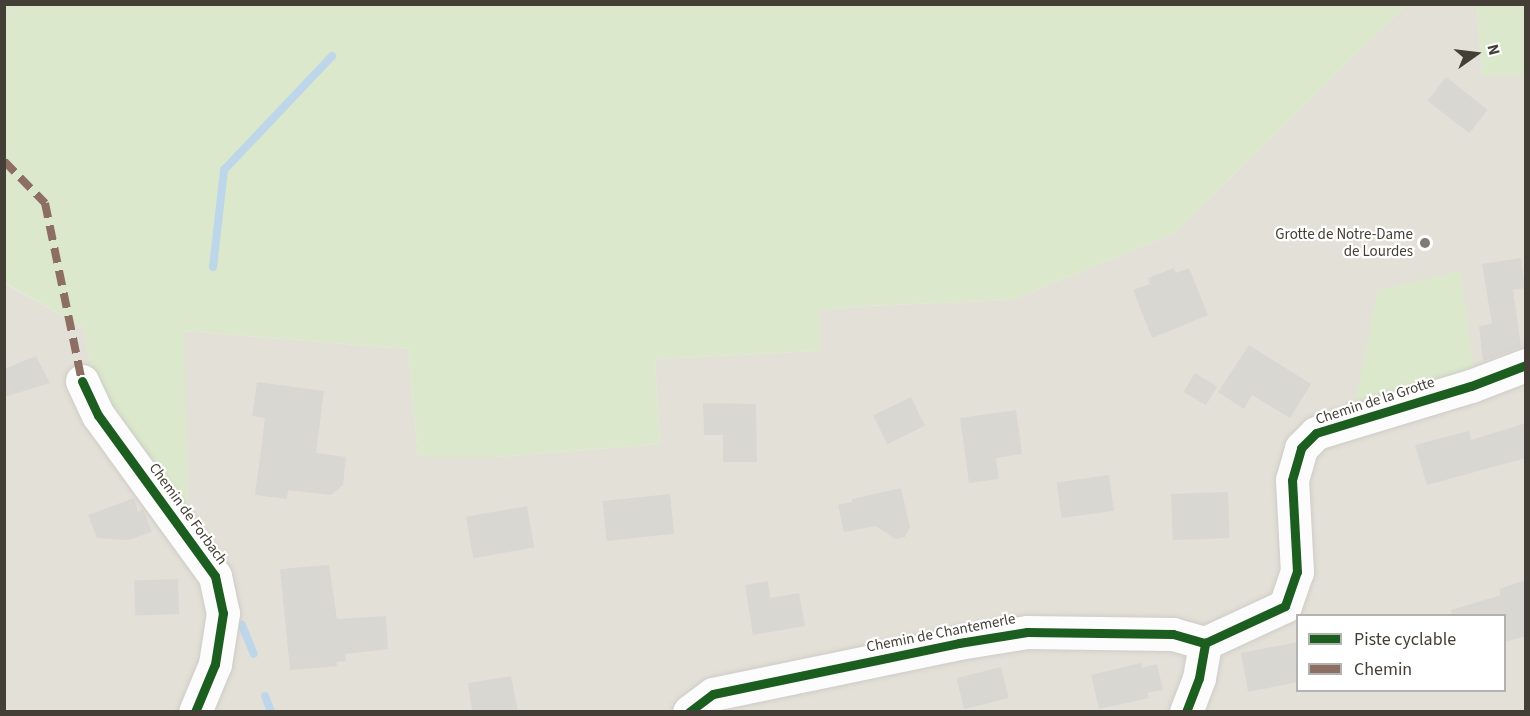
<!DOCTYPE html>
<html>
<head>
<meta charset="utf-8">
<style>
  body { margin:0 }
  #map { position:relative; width:1530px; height:716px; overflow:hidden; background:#efeee9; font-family:"Source Sans 3",sans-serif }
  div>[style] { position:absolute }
  .residential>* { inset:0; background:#e3e0d7 }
  .green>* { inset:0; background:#dbe8cb }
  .stream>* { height:8px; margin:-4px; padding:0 4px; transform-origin:4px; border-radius:4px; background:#bdd6ea }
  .building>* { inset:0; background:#d9d7d2; transform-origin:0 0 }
  .roads { filter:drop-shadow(0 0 2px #cdccc7) drop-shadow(0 0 2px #cdccc7) }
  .minor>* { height:33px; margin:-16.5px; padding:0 16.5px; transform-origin:16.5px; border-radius:16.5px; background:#fdfcfc }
  .quiet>* { height:8px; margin-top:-4px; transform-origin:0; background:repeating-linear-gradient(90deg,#8d6e63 0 15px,transparent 0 23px) }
  .cycleway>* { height:9px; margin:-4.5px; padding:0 4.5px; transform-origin:4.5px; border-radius:4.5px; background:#1b5e20 }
  .dots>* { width:16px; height:16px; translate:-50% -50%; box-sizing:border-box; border:3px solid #fff; border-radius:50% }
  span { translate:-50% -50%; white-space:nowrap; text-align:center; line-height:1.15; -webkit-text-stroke:4.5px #fff; paint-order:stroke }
  .poi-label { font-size:15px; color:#443f36 }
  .right { translate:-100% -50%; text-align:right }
  .street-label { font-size:15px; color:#443f36 }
  .frame { position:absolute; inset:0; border:6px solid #443f36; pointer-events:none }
  .legend { position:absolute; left:1296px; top:614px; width:210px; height:78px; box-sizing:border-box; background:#fff; border:2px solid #b4b2af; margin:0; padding:8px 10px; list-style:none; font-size:18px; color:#443f36 }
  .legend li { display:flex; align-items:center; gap:12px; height:30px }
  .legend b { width:30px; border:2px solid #b4b2af }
  .north { position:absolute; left:1446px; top:24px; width:60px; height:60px; -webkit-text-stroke:4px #fff; paint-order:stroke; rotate:76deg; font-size:16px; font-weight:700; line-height:24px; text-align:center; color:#443f36 }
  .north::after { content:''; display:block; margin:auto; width:21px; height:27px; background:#443f36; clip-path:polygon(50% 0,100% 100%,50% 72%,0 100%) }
</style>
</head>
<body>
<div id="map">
  <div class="residential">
    <div style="clip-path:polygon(evenodd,1464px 4px,1477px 6px,1482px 75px,1525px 76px,1525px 711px,5px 711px,4px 283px,84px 328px,93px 379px,188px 512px,183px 331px,408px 349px,418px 457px,498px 457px,660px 444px,655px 359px,819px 351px,819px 311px,865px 306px,1012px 300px,1173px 234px,1406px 5px,1464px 4px,1298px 616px,1504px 616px,1504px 690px,1298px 690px,1298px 616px)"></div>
  </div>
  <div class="green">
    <div style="clip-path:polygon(5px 5px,1406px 5px,1173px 234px,1012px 300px,865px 306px,819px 311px,820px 351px,655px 359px,660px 444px,498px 457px,418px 457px,408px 349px,184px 331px,188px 513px,109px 406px,93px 379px,84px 328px,5px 283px)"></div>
    <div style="clip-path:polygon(1464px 5px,1525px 5px,1525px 76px,1482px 76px,1477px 6px)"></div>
    <div style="clip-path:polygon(1461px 271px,1474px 373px,1353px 415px,1378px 290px)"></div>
  </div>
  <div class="stream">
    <div style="left:213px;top:267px;width:98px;rotate:-83.5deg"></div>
    <div style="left:224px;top:170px;width:157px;rotate:-46.5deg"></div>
    <div style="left:242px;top:625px;width:31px;rotate:68deg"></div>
    <div style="left:265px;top:696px;width:17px;rotate:69deg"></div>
  </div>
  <div class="building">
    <div style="left:1446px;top:77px;width:53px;height:30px;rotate:38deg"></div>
    <div style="clip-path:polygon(1521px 258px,1525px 288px,1513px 290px,1521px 347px,1483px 361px,1479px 326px,1492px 324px,1482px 264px)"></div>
    <div style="clip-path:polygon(1174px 268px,1176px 273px,1189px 268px,1208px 315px,1152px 338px,1133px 290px,1150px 284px,1148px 278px)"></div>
    <div style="clip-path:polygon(1249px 345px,1311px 384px,1290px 418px,1252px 395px,1244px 409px,1218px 392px)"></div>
    <div style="clip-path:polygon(36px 356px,50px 383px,4px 397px,4px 369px)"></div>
    <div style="left:1195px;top:373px;width:26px;height:22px;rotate:31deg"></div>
    <div style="clip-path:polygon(257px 382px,324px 391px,316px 453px,346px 457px,343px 485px,331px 495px,288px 490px,287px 499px,255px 495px,265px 418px,252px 416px)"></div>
    <div style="left:911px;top:397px;width:32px;height:42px;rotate:64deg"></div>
    <div style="clip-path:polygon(703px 403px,756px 404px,757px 462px,723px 462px,723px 435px,704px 435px)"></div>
    <div style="clip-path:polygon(1016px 410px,1022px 454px,996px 458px,999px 479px,969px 483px,960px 418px)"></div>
    <div style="clip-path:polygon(1526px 423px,1526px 458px,1427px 485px,1415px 445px,1469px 431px,1471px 440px)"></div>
    <div style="left:1109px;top:475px;width:36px;height:53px;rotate:82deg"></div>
    <div style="clip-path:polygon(901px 488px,910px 527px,905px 537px,895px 539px,876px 526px,844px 532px,838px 505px,852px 502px,852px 499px)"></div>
    <div style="left:1228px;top:492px;width:46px;height:57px;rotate:88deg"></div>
    <div style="left:670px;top:494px;width:40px;height:68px;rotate:84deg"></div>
    <div style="clip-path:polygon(134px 498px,138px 512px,143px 509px,152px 532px,129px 540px,97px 538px,88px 515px)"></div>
    <div style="left:527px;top:506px;width:42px;height:62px;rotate:80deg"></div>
    <div style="clip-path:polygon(329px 565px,337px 619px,386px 616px,388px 649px,345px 654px,346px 661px,337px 662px,337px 666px,290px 670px,280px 569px)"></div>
    <div style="left:178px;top:579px;width:35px;height:44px;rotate:88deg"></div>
    <div style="clip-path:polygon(1526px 580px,1526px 636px,1504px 642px,1504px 615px,1452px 615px,1451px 610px,1501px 595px,1499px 589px)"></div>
    <div style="clip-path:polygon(768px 581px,770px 598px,799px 593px,805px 626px,753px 635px,745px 585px)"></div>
    <div style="clip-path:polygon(1298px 642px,1298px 682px,1248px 692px,1241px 653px)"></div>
    <div style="clip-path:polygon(1141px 663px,1142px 668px,1157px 664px,1163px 690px,1147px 693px,1149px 698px,1099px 709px,1091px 675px)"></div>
    <div style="left:1001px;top:667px;width:32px;height:46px;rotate:76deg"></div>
    <div style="clip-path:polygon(511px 676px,518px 711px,472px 711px,468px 683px)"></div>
  </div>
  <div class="roads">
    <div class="minor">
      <div style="left:82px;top:381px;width:38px;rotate:65deg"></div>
      <div style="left:98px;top:415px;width:199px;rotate:54deg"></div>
      <div style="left:215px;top:576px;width:38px;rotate:78deg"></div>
      <div style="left:223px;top:613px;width:52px;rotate:98.9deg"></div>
      <div style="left:215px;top:664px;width:52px;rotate:112.6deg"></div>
      <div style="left:689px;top:712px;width:30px;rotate:-37deg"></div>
      <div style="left:713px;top:694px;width:251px;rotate:-11.7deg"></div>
      <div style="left:959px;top:643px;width:69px;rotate:-9.2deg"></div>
      <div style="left:1027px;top:632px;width:146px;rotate:0.8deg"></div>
      <div style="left:1173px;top:634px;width:33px;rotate:16deg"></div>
      <div style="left:1186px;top:712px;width:36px;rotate:-69deg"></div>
      <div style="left:1199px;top:678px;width:36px;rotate:-80deg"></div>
      <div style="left:1205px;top:643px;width:88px;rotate:-24.8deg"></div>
      <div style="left:1285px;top:606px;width:36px;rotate:-71deg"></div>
      <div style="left:1297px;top:572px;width:92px;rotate:-93.1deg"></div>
      <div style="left:1292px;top:480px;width:33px;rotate:-74deg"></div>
      <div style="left:1301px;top:448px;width:21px;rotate:-45deg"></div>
      <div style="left:1316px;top:433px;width:162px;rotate:-16.9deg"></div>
      <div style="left:1471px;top:386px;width:59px;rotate:-20.9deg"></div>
    </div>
  </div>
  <div class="quiet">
    <div style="left:4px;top:161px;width:59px;rotate:45.7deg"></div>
    <div style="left:45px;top:203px;width:182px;rotate:78.3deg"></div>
  </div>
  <div class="cycleway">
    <div style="left:82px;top:381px;width:38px;rotate:65deg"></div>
    <div style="left:98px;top:415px;width:199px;rotate:54deg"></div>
    <div style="left:215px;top:576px;width:38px;rotate:78deg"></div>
    <div style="left:223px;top:613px;width:52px;rotate:98.9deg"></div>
    <div style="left:215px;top:664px;width:52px;rotate:112.6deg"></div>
    <div style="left:689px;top:712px;width:30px;rotate:-37deg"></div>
    <div style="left:713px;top:694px;width:251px;rotate:-11.7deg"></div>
    <div style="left:959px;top:643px;width:69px;rotate:-9.2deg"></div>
    <div style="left:1027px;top:632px;width:146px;rotate:0.8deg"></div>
    <div style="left:1173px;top:634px;width:33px;rotate:16deg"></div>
    <div style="left:1186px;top:712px;width:36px;rotate:-69deg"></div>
    <div style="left:1199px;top:678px;width:36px;rotate:-80deg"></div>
    <div style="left:1205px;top:643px;width:88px;rotate:-24.8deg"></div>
    <div style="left:1285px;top:606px;width:36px;rotate:-71deg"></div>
    <div style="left:1297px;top:572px;width:92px;rotate:-93.1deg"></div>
    <div style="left:1292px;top:480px;width:33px;rotate:-74deg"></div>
    <div style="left:1301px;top:448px;width:21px;rotate:-45deg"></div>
    <div style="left:1316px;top:433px;width:162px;rotate:-16.9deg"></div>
    <div style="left:1471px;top:386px;width:59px;rotate:-20.9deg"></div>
  </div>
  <div class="dots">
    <div style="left:1425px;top:243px;background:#807c75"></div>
  </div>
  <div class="poi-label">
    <span class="right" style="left:1413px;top:243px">Grotte de Notre-Dame<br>de Lourdes</span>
  </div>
  <div class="street-label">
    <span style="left:1375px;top:401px;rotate:-18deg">Chemin de la Grotte</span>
    <span style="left:188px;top:514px;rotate:54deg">Chemin de Forbach</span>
    <span style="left:941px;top:633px;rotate:-11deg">Chemin de Chantemerle</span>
  </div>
  <div class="frame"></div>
  <ul class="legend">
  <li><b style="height:8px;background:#1b5e20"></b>Piste cyclable</li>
  <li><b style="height:8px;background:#8d6e63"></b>Chemin</li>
  </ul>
  <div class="north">N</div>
</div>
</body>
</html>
